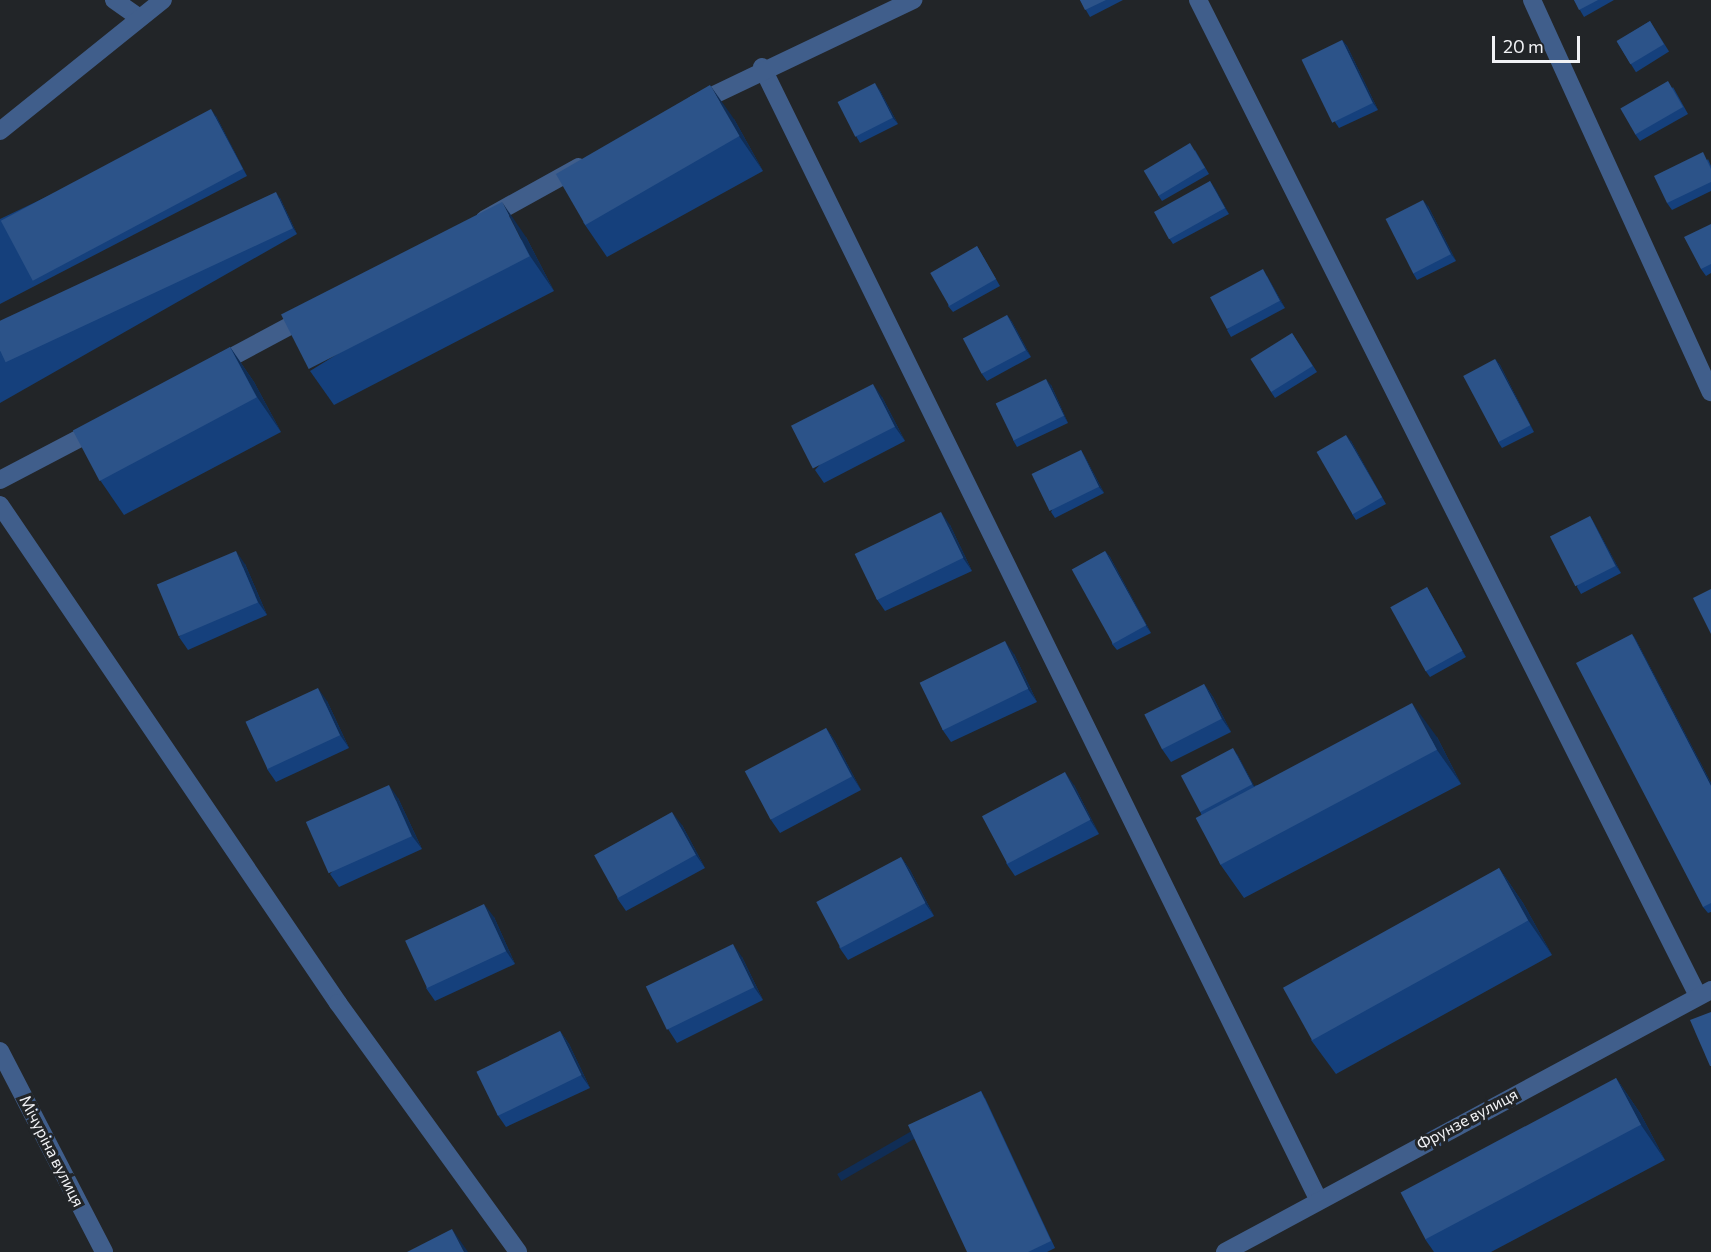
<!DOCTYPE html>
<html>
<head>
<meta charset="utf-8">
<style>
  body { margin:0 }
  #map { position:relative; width:1711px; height:1252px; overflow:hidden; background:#222528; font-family:Commissioner,sans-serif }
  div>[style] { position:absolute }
  .street>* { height:18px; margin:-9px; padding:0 9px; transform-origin:9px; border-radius:9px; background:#405e8b }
  .wall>* { inset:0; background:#15407c; transform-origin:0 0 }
  .shaded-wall>* { inset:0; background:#102d55; transform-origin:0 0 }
  .building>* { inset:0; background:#2c5389; transform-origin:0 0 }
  span { translate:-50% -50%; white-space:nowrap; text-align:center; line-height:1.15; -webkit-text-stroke:6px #222528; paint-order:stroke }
  .street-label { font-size:16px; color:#f1f2f5 }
  .scale { position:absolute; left:1492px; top:36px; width:88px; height:27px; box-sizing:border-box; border:3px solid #f1f2f5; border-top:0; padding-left:8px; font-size:18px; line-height:21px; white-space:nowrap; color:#f1f2f5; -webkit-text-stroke:4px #222528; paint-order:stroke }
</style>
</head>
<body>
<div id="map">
  <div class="street">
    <div style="left:114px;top:0;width:29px;rotate:35deg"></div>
    <div style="left:1198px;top:0;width:1114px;rotate:63.34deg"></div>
    <div style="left:1532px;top:0;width:431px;rotate:65.5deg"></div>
    <div style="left:762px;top:67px;width:1261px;rotate:63.84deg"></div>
    <div style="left:695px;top:104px;width:242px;rotate:-25.5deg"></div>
    <div style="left:0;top:131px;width:209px;rotate:-38.8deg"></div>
    <div style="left:485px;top:219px;width:107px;rotate:-29deg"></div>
    <div style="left:213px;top:367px;width:108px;rotate:-28.2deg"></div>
    <div style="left:0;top:480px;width:112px;rotate:-27.7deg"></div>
    <div style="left:0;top:505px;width:602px;rotate:55.83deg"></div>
    <div style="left:338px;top:1003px;width:307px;rotate:54.1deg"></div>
    <div style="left:0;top:1051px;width:226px;rotate:62.6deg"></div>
    <div style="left:1225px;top:1252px;width:552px;rotate:-28.33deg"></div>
  </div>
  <div class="wall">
    <div style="clip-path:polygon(1080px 0,1123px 0,1090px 17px)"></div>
    <div style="clip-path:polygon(1574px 0,1614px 0,1584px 17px)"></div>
    <div style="left:1650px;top:21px;width:36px;height:39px;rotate:58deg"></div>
    <div style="clip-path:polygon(1342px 40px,1347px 46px,1378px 110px,1339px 128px,1335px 122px)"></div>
    <div style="clip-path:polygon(1673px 87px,1688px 114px,1640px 141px,1635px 134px)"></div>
    <div style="clip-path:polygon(879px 89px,898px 124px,860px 143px,856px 136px)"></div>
    <div style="clip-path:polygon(216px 116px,247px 176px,0 304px,0 219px)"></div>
    <div style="clip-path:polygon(734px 119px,763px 171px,607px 257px,583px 222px)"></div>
    <div style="clip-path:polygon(1195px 150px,1209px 174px,1162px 201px,1158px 195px)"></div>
    <div style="clip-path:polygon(1708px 159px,1711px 166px,1711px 191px,1672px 210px,1667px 203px)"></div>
    <div style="clip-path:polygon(1210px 181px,1229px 214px,1173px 244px,1169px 238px)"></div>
    <div style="clip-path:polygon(280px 198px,297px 234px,0 403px,0 347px)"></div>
    <div style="clip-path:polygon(1428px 206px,1456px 261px,1417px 280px,1413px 273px)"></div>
    <div style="clip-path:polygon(1711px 224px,1711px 273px,1706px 276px,1701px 269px)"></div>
    <div style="clip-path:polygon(526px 237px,554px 291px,334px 405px,310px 371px)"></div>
    <div style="clip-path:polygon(977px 246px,1000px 286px,953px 312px,948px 306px)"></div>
    <div style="clip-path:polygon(1267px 276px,1285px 308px,1231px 337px,1227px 330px)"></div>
    <div style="clip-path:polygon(1007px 315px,1012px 322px,1031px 357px,987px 381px,982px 374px)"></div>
    <div style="clip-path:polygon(1292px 333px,1317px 372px,1275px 398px,1271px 392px)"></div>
    <div style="clip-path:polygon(230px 347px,254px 382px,281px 432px,124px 515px,100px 480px)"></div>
    <div style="clip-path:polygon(1495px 359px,1500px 365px,1534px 432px,1502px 448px,1498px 442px)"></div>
    <div style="clip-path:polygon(1051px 385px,1068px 423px,1017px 447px,1013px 440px)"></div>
    <div style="clip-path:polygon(882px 397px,905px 441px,824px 483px,815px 470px)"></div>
    <div style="clip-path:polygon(1351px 441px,1386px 504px,1356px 520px,1352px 514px)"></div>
    <div style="clip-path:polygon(1081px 450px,1085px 457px,1104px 493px,1055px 518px,1051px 512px)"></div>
    <div style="clip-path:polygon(1590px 516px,1594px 523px,1621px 573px,1581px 594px,1577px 587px)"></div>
    <div style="clip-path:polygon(950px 525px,972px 571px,885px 611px,876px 598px)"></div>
    <div style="clip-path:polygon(1105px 551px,1110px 557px,1151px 633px,1117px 650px,1112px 644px)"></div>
    <div style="clip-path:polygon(245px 564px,267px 615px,188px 650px,179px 637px)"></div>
    <div style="clip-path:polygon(1427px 587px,1431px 594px,1466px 657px,1430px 677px,1425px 670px)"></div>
    <div style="clip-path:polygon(1632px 634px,1636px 640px,1711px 783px,1711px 912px,1708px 913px,1703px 907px)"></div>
    <div style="clip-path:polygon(1014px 654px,1037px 702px,951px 742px,942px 729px)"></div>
    <div style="clip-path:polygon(1204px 684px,1213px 697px,1231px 732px,1171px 762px,1162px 749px)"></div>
    <div style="clip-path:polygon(327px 701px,349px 748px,276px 782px,267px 769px)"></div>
    <div style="clip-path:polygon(826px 728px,835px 741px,861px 790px,780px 833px,771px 820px)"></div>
    <div style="clip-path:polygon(1437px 737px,1461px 784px,1244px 898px,1220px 864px,1200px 811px,1237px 754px,1254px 786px)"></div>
    <div style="clip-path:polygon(1074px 785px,1099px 834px,1015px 876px,1006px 863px)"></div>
    <div style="clip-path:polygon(398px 798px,422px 849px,339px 887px,330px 874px)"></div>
    <div style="clip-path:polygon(682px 825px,705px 868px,626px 911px,617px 898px)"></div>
    <div style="clip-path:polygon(901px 857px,910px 870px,934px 916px,848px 960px,839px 947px)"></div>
    <div style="clip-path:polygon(1499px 868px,1523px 903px,1552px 955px,1336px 1074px,1311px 1040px)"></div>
    <div style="clip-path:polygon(494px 917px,515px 964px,435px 1001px,426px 988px)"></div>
    <div style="clip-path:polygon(742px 957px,763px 1000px,677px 1043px,668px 1029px)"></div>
    <div style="clip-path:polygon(560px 1031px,569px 1044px,590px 1088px,506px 1127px,497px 1114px)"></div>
    <div style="clip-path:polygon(1616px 1078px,1640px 1113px,1665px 1160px,1491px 1252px,1434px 1252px,1425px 1239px)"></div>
    <div style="clip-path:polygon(981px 1091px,985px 1098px,1055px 1248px,1047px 1252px,967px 1252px)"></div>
  </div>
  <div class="shaded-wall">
    <div style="clip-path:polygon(1342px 40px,1347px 46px,1378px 110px,1373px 103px)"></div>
    <div style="clip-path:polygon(875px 83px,879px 89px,898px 124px,893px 118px)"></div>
    <div style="clip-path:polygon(710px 85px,734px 119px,763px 171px,739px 136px)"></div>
    <div style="clip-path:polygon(211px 109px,216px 116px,247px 176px,243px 169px)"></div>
    <div style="clip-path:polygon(1210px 181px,1215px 188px,1229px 214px,1225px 208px)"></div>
    <div style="clip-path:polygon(276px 192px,280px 198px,297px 234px,293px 228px)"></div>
    <div style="clip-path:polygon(1423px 200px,1428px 206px,1456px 261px,1451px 254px)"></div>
    <div style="clip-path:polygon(502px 202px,526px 237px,554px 291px,530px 256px)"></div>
    <div style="clip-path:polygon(1263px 269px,1267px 276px,1285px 308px,1280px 301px)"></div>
    <div style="clip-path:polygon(1007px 315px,1012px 322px,1031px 357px,1026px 350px)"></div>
    <div style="clip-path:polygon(230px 347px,254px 382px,281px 432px,257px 397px)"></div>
    <div style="clip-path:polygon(1495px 359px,1500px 365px,1534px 432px,1530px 425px)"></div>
    <div style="clip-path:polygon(1046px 379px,1051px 385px,1068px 423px,1064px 416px)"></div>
    <div style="clip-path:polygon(873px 384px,882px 397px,905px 441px,895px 427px)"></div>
    <div style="clip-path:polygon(1346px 435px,1351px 441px,1386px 504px,1382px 497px)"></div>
    <div style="clip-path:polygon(1081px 450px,1085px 457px,1104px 493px,1099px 487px)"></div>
    <div style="clip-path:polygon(941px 512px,950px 525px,972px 571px,963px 558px)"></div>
    <div style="clip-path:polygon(1590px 516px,1594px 523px,1621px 573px,1616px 566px)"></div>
    <div style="clip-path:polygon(236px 551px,245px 564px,267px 615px,258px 602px)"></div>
    <div style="clip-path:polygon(1105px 551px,1110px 557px,1151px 633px,1146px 626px)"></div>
    <div style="clip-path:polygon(1427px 587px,1431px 594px,1466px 657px,1462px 651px)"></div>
    <div style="clip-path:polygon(1632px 634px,1636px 640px,1711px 783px,1711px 786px)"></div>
    <div style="clip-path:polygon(1005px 641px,1014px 654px,1037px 702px,1028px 689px)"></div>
    <div style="clip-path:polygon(1204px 684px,1213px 697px,1231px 732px,1222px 719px)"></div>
    <div style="clip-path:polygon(318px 688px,327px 701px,349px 748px,340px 735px)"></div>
    <div style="clip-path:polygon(1412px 703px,1437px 737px,1461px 784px,1437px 750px)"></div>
    <div style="clip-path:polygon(826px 728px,835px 741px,861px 790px,852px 776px)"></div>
    <div style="clip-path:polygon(1233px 748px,1237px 754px,1257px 791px,1252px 784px)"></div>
    <div style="clip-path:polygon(1065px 772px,1074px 785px,1099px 834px,1090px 820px)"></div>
    <div style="clip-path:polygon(389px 785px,398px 798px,422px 849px,412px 836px)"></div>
    <div style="clip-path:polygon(672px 812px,682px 825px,705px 868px,696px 855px)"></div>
    <div style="clip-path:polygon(901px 857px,910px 870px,934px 916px,925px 903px)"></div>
    <div style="clip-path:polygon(1499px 868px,1523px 903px,1552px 955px,1528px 920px)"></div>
    <div style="clip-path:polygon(484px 904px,494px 917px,515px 964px,506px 951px)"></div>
    <div style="clip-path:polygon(733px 944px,742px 957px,763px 1000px,754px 987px)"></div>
    <div style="clip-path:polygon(560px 1031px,569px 1044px,590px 1088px,581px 1075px)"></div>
    <div style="clip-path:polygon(1616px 1078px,1640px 1113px,1665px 1160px,1641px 1125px)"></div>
    <div style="left:981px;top:1091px;width:8px;height:166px;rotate:60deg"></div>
    <div style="clip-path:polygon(452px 1229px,468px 1252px,464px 1252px)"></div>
  </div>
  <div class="building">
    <div style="clip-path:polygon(1080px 0,1106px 0,1085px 10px)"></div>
    <div style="clip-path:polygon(1574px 0,1598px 0,1579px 10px)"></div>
    <div style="left:1650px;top:21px;width:27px;height:39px;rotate:59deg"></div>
    <div style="left:1342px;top:40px;width:70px;height:45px;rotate:64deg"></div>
    <div style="left:1668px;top:81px;width:30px;height:55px;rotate:60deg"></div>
    <div style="left:875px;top:83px;width:39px;height:42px;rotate:63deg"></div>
    <div style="left:710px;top:85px;width:59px;height:178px;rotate:60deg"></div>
    <div style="left:211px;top:109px;width:68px;height:238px;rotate:62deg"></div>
    <div style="left:1190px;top:143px;width:29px;height:54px;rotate:59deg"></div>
    <div style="clip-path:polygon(1703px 152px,1711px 169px,1711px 182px,1667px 203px,1654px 176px)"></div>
    <div style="left:1210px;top:181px;width:31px;height:64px;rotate:61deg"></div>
    <div style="left:276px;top:192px;width:40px;height:317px;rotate:65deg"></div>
    <div style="left:1423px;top:200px;width:61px;height:42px;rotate:63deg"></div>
    <div style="left:502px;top:202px;width:61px;height:248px;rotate:63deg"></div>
    <div style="clip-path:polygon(1711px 224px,1711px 264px,1701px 269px,1684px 237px)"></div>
    <div style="left:977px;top:246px;width:38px;height:54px;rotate:60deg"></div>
    <div style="left:1263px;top:269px;width:36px;height:60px;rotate:62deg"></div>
    <div style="left:1007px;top:315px;width:40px;height:50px;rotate:62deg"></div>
    <div style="left:1292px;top:333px;width:39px;height:49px;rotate:58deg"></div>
    <div style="left:230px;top:347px;width:57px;height:178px;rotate:62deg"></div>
    <div style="left:1495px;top:359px;width:75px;height:36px;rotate:62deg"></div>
    <div style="left:1046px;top:379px;width:41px;height:56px;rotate:64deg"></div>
    <div style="left:873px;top:384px;width:48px;height:92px;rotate:63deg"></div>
    <div style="left:1346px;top:435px;width:72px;height:34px;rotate:60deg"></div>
    <div style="left:1081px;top:450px;width:41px;height:55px;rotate:64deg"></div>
    <div style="left:941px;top:512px;width:51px;height:96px;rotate:64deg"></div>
    <div style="left:1590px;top:516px;width:56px;height:45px;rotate:63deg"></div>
    <div style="left:236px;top:551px;width:56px;height:86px;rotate:67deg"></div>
    <div style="left:1105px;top:551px;width:85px;height:38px;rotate:61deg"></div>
    <div style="left:1427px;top:587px;width:73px;height:42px;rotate:61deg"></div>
    <div style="clip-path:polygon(1711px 589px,1711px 634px,1693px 598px)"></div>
    <div style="clip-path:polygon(1632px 634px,1711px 786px,1711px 903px,1703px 907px,1576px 663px)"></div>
    <div style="left:1005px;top:641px;width:53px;height:95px;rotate:64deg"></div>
    <div style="left:1204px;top:684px;width:39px;height:67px;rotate:63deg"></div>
    <div style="left:318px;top:688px;width:52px;height:80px;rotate:65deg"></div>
    <div style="left:1412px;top:703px;width:53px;height:245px;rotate:62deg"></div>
    <div style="left:826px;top:728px;width:55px;height:92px;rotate:62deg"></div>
    <div style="left:1233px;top:748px;width:41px;height:59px;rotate:62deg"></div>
    <div style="left:1065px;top:772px;width:54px;height:94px;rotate:62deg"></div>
    <div style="left:389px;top:785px;width:56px;height:91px;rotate:66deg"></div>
    <div style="left:672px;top:812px;width:49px;height:89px;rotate:61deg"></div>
    <div style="left:901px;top:857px;width:52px;height:96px;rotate:62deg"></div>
    <div style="left:1499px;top:868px;width:60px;height:247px;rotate:61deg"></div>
    <div style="left:484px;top:904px;width:52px;height:87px;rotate:65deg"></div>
    <div style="left:733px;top:944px;width:48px;height:97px;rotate:64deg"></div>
    <div style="clip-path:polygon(1711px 1012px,1711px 1066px,1710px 1066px,1690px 1020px)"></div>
    <div style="left:560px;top:1031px;width:49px;height:93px;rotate:64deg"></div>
    <div style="left:1616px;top:1078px;width:53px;height:244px;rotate:62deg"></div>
    <div style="clip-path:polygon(981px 1091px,1051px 1241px,1028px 1252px,967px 1252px,908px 1125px)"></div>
    <div style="clip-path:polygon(452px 1229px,464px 1252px,407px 1252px)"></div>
  </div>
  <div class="street-label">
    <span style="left:1467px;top:1119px;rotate:-28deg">Фрунзе вулиця</span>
    <span style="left:52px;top:1151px;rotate:63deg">Мічуріна вулиця</span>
  </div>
  <div class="scale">20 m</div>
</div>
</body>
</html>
